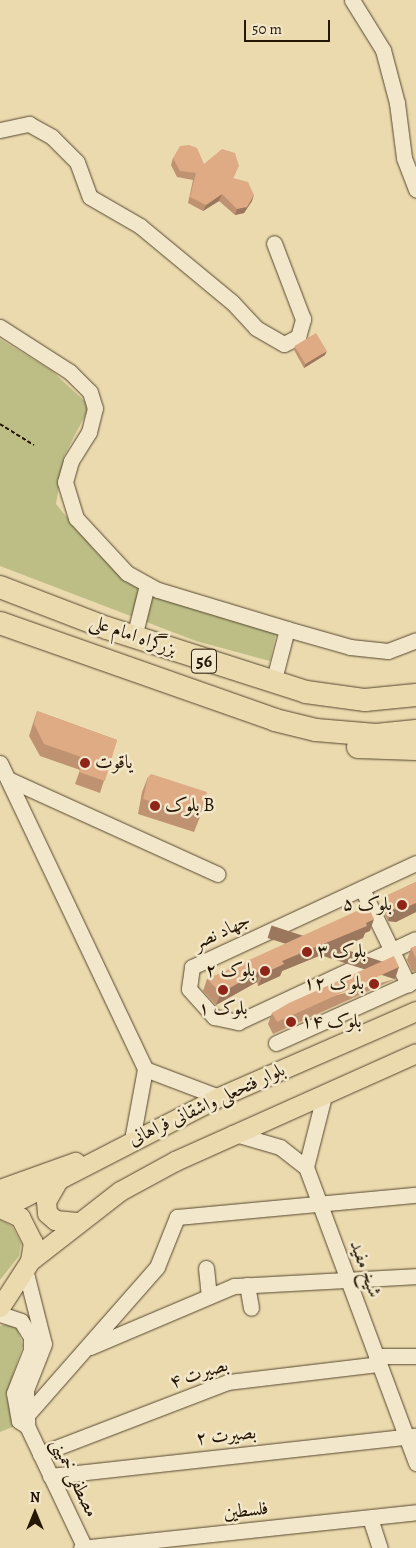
<!DOCTYPE html>
<html>
<head>
<meta charset="utf-8">
<style>
  body { margin:0 }
  #map { position:relative; width:416px; height:1548px; overflow:hidden; background:#ebdaae; font-family:Alegreya,Amiri,serif }
  div>[style] { position:absolute }
  .green>* { inset:0; background:#bdbe86 }
  .path>* { height:2px; margin-top:-1px; transform-origin:0; background:repeating-linear-gradient(90deg,#251605 0 4px,transparent 0 6.5px) }
  .roads { filter:drop-shadow(0 0 1px #56472f) drop-shadow(0 0 1px #56472f) }
  .minor>* { height:15px; margin:-7.5px; padding:0 7.5px; transform-origin:7.5px; border-radius:7.5px; background:#f2e7ca }
  .major>* { height:19px; margin:-9.5px; padding:0 9.5px; transform-origin:9.5px; border-radius:9.5px; background:#ebdaae }
  .highway>* { height:22px; margin:-11px; padding:0 11px; transform-origin:11px; border-radius:11px; background:#ebdaae }
  .wall>* { inset:0; background:#bf9372 }
  .shaded-wall>* { inset:0; background:#9b785d; transform-origin:0 0 }
  .building>* { inset:0; background:#deab85; transform-origin:0 0 }
  .dots>* { width:14px; height:14px; translate:-50% -50%; box-sizing:border-box; border:2px solid #f2e7ca; border-radius:50% }
  span { translate:-50% -50%; white-space:nowrap; text-align:center; line-height:1.15; -webkit-text-stroke:5px #f2e7ca; paint-order:stroke }
  .shield-label span { padding:1px 4px; background:#f2e7ca; border:1px solid; border-radius:4px; -webkit-text-stroke-width:0 }
  .shield-label { font-size:18px; color:#251605; font-weight:700 }
  .street-label { font-size:19px; color:#251605 }
  .poi-label { font-size:19px; color:#251605 }
  .left { translate:0 -50%; text-align:left }
  .right { translate:-100% -50%; text-align:right }
  .north { position:absolute; left:10px; top:1488px; width:50px; height:50px; -webkit-text-stroke:4px #f2e7ca; paint-order:stroke; rotate:0deg; font-size:14px; font-weight:700; line-height:20px; text-align:center; color:#251605 }
  .north::after { content:''; display:block; margin:auto; width:18px; height:22px; background:#251605; clip-path:polygon(50% 0,100% 100%,50% 72%,0 100%) }
  .scale { position:absolute; left:244px; top:20px; width:86px; height:22px; box-sizing:border-box; border:2px solid #251605; border-top:0; padding-left:6px; font-size:15px; line-height:18px; white-space:nowrap; color:#251605; -webkit-text-stroke:4px #f2e7ca; paint-order:stroke }
</style>
</head>
<body>
<div id="map">
  <div class="green">
    <div style="clip-path:polygon(0 339px,52px 371px,90px 406px,64px 456px,56px 504px,97px 553px,145px 592px,276px 633px,270px 661px,196px 641px,0 566px)"></div>
    <div style="clip-path:polygon(0 1220px,12px 1226px,21px 1243px,19px 1256px,0 1280px)"></div>
    <div style="clip-path:polygon(7px 1324px,16px 1326px,23px 1345px,6px 1395px,15px 1426px,0 1432px,0 1326px)"></div>
  </div>
  <div class="path">
    <div style="left:0;top:424px;width:40px;rotate:32deg"></div>
  </div>
  <div class="roads">
    <div class="minor">
      <div style="left:352px;top:0;width:59px;rotate:58.2deg"></div>
      <div style="left:383px;top:50px;width:55px;rotate:75.2deg"></div>
      <div style="left:397px;top:103px;width:55px;rotate:82.7deg"></div>
      <div style="left:404px;top:158px;width:34px;rotate:69deg"></div>
      <div style="left:0;top:130px;width:30px;rotate:-12deg"></div>
      <div style="left:29px;top:124px;width:26px;rotate:29deg"></div>
      <div style="left:52px;top:137px;width:35px;rotate:45deg"></div>
      <div style="left:77px;top:162px;width:37px;rotate:70deg"></div>
      <div style="left:90px;top:197px;width:58px;rotate:30.1deg"></div>
      <div style="left:140px;top:226px;width:119px;rotate:39.6deg"></div>
      <div style="left:232px;top:302px;width:35px;rotate:47deg"></div>
      <div style="left:256px;top:328px;width:32px;rotate:30deg"></div>
      <div style="left:284px;top:344px;width:16px;rotate:-27deg"></div>
      <div style="left:298px;top:337px;width:19px;rotate:-74deg"></div>
      <div style="left:303px;top:319px;width:81px;rotate:-110.9deg"></div>
      <div style="left:0;top:327px;width:83px;rotate:32.7deg"></div>
      <div style="left:70px;top:372px;width:28px;rotate:45deg"></div>
      <div style="left:90px;top:392px;width:17px;rotate:73deg"></div>
      <div style="left:95px;top:408px;width:25px;rotate:104deg"></div>
      <div style="left:89px;top:432px;width:34px;rotate:122deg"></div>
      <div style="left:71px;top:461px;width:22px;rotate:106deg"></div>
      <div style="left:65px;top:482px;width:38px;rotate:73deg"></div>
      <div style="left:76px;top:518px;width:75px;rotate:47.2deg"></div>
      <div style="left:127px;top:573px;width:35px;rotate:29deg"></div>
      <div style="left:158px;top:590px;width:135px;rotate:16.8deg"></div>
      <div style="left:287px;top:629px;width:56px;rotate:104.5deg"></div>
      <div style="left:287px;top:629px;width:66px;rotate:15.9deg"></div>
      <div style="left:350px;top:647px;width:38px;rotate:6deg"></div>
      <div style="left:388px;top:651px;width:30px;rotate:-21deg"></div>
      <div style="left:134px;top:637px;width:54px;rotate:-76deg"></div>
      <div style="left:0;top:763px;width:339px;rotate:64.6deg"></div>
      <div style="left:145px;top:1069px;width:72px;rotate:100.4deg"></div>
      <div style="left:8px;top:779px;width:230px;rotate:24.4deg"></div>
      <div style="left:416px;top:863px;width:247px;rotate:155.1deg"></div>
      <div style="left:192px;top:967px;width:22px;rotate:98deg"></div>
      <div style="left:189px;top:989px;width:38px;rotate:48deg"></div>
      <div style="left:214px;top:1017px;width:25px;rotate:12deg"></div>
      <div style="left:238px;top:1022px;width:196px;rotate:-25deg"></div>
      <div style="left:362px;top:889px;width:106px;rotate:64.2deg"></div>
      <div style="left:276px;top:1043px;width:154px;rotate:-24.2deg"></div>
      <div style="left:145px;top:1069px;width:79px;rotate:20.7deg"></div>
      <div style="left:232px;top:1133px;width:50px;rotate:16.3deg"></div>
      <div style="left:280px;top:1147px;width:33px;rotate:38deg"></div>
      <div style="left:306px;top:1167px;width:316px;rotate:69.6deg"></div>
      <div style="left:306px;top:1167px;width:77px;rotate:-75.8deg"></div>
      <div style="left:206px;top:1268px;width:28px;rotate:84deg"></div>
      <div style="left:25px;top:1269px;width:77px;rotate:75.8deg"></div>
      <div style="left:44px;top:1344px;width:49px;rotate:111.4deg"></div>
      <div style="left:26px;top:1390px;width:36px;rotate:88deg"></div>
      <div style="left:27px;top:1426px;width:135px;rotate:64.6deg"></div>
      <div style="left:247px;top:1285px;width:23px;rotate:80deg"></div>
      <div style="left:0;top:1314px;width:22px;rotate:18deg"></div>
      <div style="left:21px;top:1321px;width:19px;rotate:58deg"></div>
      <div style="left:31px;top:1337px;width:13px;rotate:90deg"></div>
      <div style="left:31px;top:1350px;width:46px;rotate:111.6deg"></div>
      <div style="left:14px;top:1393px;width:28px;rotate:80deg"></div>
      <div style="left:19px;top:1421px;width:9px;rotate:32deg"></div>
      <div style="left:90px;top:1347px;width:156px;rotate:-23deg"></div>
      <div style="left:234px;top:1286px;width:182px;rotate:-3.1deg"></div>
      <div style="left:376px;top:1356px;width:40px"></div>
      <div style="left:27px;top:1415px;width:197px;rotate:-48.7deg"></div>
      <div style="left:157px;top:1267px;width:54px;rotate:-68.2deg"></div>
      <div style="left:177px;top:1217px;width:240px;rotate:-5.3deg"></div>
      <div style="left:40px;top:1454px;width:201px;rotate:-21deg"></div>
      <div style="left:228px;top:1382px;width:152px;rotate:-6.8deg"></div>
      <div style="left:50px;top:1476px;width:367px;rotate:-6.3deg"></div>
      <div style="left:370px;top:1518px;width:32px;rotate:72deg"></div>
      <div style="left:81px;top:1548px;width:337px;rotate:-6.1deg"></div>
    </div>
    <div class="major">
      <div style="left:57px;top:1182px;width:22px;rotate:120deg"></div>
      <div style="left:46px;top:1201px;width:12px;rotate:85deg"></div>
      <div style="left:47px;top:1213px;width:11px;rotate:41deg"></div>
      <div style="left:55px;top:1220px;width:24px;rotate:5deg"></div>
      <div style="left:0;top:1189px;width:80px;rotate:-19.8deg"></div>
      <div style="left:0;top:1208px;width:22px;rotate:24deg"></div>
      <div style="left:20px;top:1217px;width:28px;rotate:63deg"></div>
      <div style="left:33px;top:1242px;width:19px;rotate:99deg"></div>
      <div style="left:30px;top:1261px;width:55px;rotate:123.1deg"></div>
      <div style="left:3px;top:1208px;width:243px;rotate:-27.2deg"></div>
      <div style="left:219px;top:1097px;width:215px;rotate:-23.6deg"></div>
      <div style="left:30px;top:1261px;width:114px;rotate:-37.9deg"></div>
      <div style="left:120px;top:1191px;width:63px;rotate:-28.6deg"></div>
      <div style="left:175px;top:1161px;width:264px;rotate:-24.1deg"></div>
    </div>
    <div class="highway">
      <div style="left:0;top:587px;width:115px;rotate:21deg"></div>
      <div style="left:107px;top:628px;width:209px;rotate:17.8deg"></div>
      <div style="left:306px;top:692px;width:60px;rotate:7.7deg"></div>
      <div style="left:365px;top:700px;width:51px;rotate:-5.6deg"></div>
      <div style="left:0;top:623px;width:292px;rotate:19.4deg"></div>
      <div style="left:275px;top:720px;width:42px;rotate:13.7deg"></div>
      <div style="left:316px;top:730px;width:60px;rotate:4.8deg"></div>
      <div style="left:376px;top:735px;width:40px;rotate:-5.7deg"></div>
      <div style="left:358px;top:747px;width:58px;rotate:2deg"></div>
    </div>
  </div>
  <div class="wall">
    <div style="clip-path:polygon(173px 158px,204px 164px,236px 172px,233px 178px,252px 201px,244px 213px,235px 215px,219px 201px,203px 211px,188px 203px,193px 180px,177px 177px,171px 165px)"></div>
    <div style="clip-path:polygon(295px 346px,325px 355px,304px 368px,294px 350px)"></div>
    <div style="clip-path:polygon(37px 711px,117px 740px,100px 793px,75px 784px,80px 770px,40px 756px,29px 736px)"></div>
    <div style="clip-path:polygon(148px 777px,200px 817px,194px 832px,138px 814px,142px 792px)"></div>
    <div style="clip-path:polygon(416px 882px,416px 912px,396px 922px,388px 921px,382px 908px,386px 896px)"></div>
    <div style="clip-path:polygon(370px 931px,365px 933px,363px 938px,282px 971px,280px 976px,258px 986px,257px 982px,216px 1005px,203px 991px,207px 979px)"></div>
    <div style="clip-path:polygon(416px 946px,416px 972px,412px 971px,407px 960px,411px 948px)"></div>
    <div style="clip-path:polygon(395px 979px,273px 1034px,268px 1024px,272px 1013px)"></div>
  </div>
  <div class="shaded-wall">
    <div style="clip-path:polygon(222px 194px,219px 201px,203px 211px,206px 205px)"></div>
    <div style="clip-path:polygon(254px 195px,252px 201px,244px 213px,235px 215px,237px 209px)"></div>
    <div style="clip-path:polygon(327px 351px,325px 355px,304px 368px,306px 363px)"></div>
    <div style="clip-path:polygon(416px 903px,416px 912px,396px 922px,388px 921px,392px 909px)"></div>
    <div style="clip-path:polygon(374px 919px,370px 931px,365px 933px,363px 938px,282px 971px,280px 976px,258px 986px,263px 974px,282px 961px)"></div>
    <div style="left:399px;top:967px;width:13px;height:134px;rotate:108deg"></div>
    <div style="clip-path:polygon(261px 970px,257px 982px,216px 1005px,221px 993px)"></div>
  </div>
  <div class="building">
    <div style="clip-path:polygon(189px 145px,197px 148px,204px 164px,222px 149px,235px 153px,239px 166px,233px 178px,248px 182px,254px 195px,247px 207px,237px 209px,222px 194px,206px 205px,190px 197px,196px 173px,180px 171px,173px 158px,180px 146px)"></div>
    <div style="left:316px;top:333px;width:21px;height:25px;rotate:59deg"></div>
    <div style="clip-path:polygon(37px 711px,117px 740px,105px 781px,79px 772px,84px 758px,44px 744px,34px 724px)"></div>
    <div style="clip-path:polygon(151px 774px,207px 792px,200px 817px,143px 799px,148px 777px)"></div>
    <div style="clip-path:polygon(416px 882px,416px 903px,400px 910px,392px 909px,386px 896px)"></div>
    <div style="clip-path:polygon(368px 906px,374px 919px,366px 923px,367px 926px,282px 961px,284px 964px,263px 974px,261px 970px,221px 993px,207px 979px)"></div>
    <div style="clip-path:polygon(416px 946px,416px 958px,411px 948px)"></div>
    <div style="clip-path:polygon(394px 956px,399px 967px,277px 1022px,272px 1013px,289px 1003px)"></div>
  </div>
  <div class="dots">
    <div style="left:85px;top:763px;background:#8f2418"></div>
    <div style="left:155px;top:806px;background:#8f2418"></div>
    <div style="left:402px;top:905px;background:#8f2418"></div>
    <div style="left:307px;top:952px;background:#8f2418"></div>
    <div style="left:265px;top:971px;background:#8f2418"></div>
    <div style="left:374px;top:984px;background:#8f2418"></div>
    <div style="left:223px;top:990px;background:#8f2418"></div>
    <div style="left:291px;top:1022px;background:#8f2418"></div>
  </div>
  <div class="shield-label">
    <span style="left:204px;top:661px">56</span>
  </div>
  <div class="street-label">
    <span style="left:133px;top:636px;rotate:19deg">بزرگراه امام علی</span>
    <span style="left:222px;top:932px;rotate:-25deg">جهاد نصر</span>
    <span style="left:207px;top:1105px;rotate:-25deg">بلوار فتحعلی واشقانی فراهانی</span>
    <span style="left:365px;top:1269px;rotate:70deg">شیخ مفید</span>
    <span style="left:199px;top:1374px;rotate:-18deg">بصیرت ۴</span>
    <span style="left:226px;top:1436px;rotate:-6deg">بصیرت ۲</span>
    <span style="left:74px;top:1478px;rotate:64deg">مصطفی خمینی</span>
    <span style="left:246px;top:1511px;rotate:-6deg">فلسطین</span>
  </div>
  <div class="poi-label">
    <span class="left" style="left:95px;top:763px">یاقوت</span>
    <span class="left" style="left:165px;top:806px">بلوک B</span>
    <span class="right" style="left:392px;top:905px">بلوک ۵</span>
    <span class="left" style="left:317px;top:952px">بلوک ۳</span>
    <span class="right" style="left:255px;top:971px">بلوک ۲</span>
    <span class="right" style="left:364px;top:984px">بلوک ۱۲</span>
    <span style="left:223px;top:1009px">بلوک ۱</span>
    <span class="left" style="left:301px;top:1022px">بلوک ۱۴</span>
  </div>
  <div class="north">N</div>
  <div class="scale">50 m</div>
</div>
</body>
</html>
